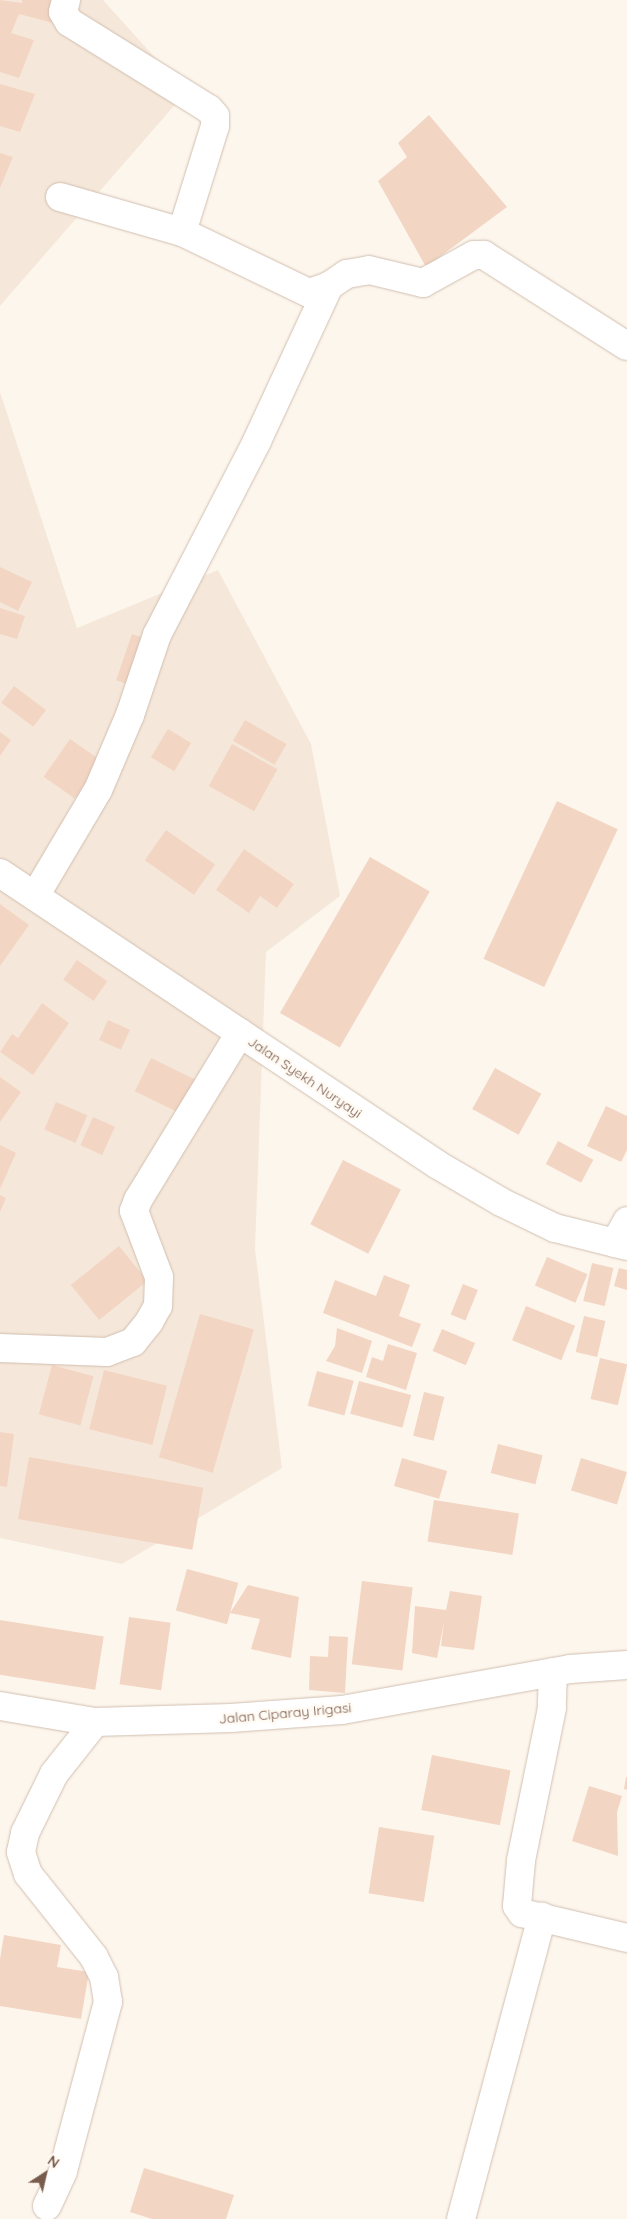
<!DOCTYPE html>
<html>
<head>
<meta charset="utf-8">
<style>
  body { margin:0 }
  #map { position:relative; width:627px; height:2219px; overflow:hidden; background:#fdf6ec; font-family:Quicksand,sans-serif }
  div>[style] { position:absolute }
  .residential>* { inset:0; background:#f5e8da }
  .building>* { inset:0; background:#f3d5c3; transform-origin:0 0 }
  .roads { filter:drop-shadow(0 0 1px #d1beb0) drop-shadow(0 0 1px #d1beb0) }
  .minor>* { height:28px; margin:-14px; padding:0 14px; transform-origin:14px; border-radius:14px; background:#fff }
  .secondary>* { height:28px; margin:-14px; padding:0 14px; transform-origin:14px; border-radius:14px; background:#fff }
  span { translate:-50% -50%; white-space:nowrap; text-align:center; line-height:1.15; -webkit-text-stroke:5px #fffaf3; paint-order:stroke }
  .street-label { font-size:14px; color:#7a5c4d }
  .north { position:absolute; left:20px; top:2149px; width:50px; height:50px; -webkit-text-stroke:4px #fffaf3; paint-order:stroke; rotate:35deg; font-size:14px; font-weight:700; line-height:20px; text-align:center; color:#7a5c4d }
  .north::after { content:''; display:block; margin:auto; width:18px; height:22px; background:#7a5c4d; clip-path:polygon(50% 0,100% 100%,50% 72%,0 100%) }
</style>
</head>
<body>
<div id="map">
  <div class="residential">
    <div style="clip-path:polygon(0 0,103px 0,186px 92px,0 306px)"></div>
    <div style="clip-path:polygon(0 392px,77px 628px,218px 570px,311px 744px,340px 896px,266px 952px,255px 1249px,282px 1468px,122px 1564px,0 1538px)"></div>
  </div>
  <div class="building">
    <div style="clip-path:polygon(0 0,22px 3px,22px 0,62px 0,53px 23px,19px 14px,11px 33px,34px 40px,19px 78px,0 72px)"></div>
    <div style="clip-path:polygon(0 84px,35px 94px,20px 132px,0 126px)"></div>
    <div style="clip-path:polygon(429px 115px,507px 207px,426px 267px,378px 181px,407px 157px,398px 143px)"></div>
    <div style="clip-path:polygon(0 153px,13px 157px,0 188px)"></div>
    <div style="clip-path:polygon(0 567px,32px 582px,18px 611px,0 602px)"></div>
    <div style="clip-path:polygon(0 608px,25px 616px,17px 639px,0 634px)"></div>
    <div style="left:132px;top:634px;width:21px;height:49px;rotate:19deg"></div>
    <div style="left:14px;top:686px;width:40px;height:21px;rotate:37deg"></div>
    <div style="left:245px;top:720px;width:48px;height:24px;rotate:30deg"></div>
    <div style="left:168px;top:729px;width:27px;height:33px;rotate:31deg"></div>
    <div style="clip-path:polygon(0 732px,11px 740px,0 756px)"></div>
    <div style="left:70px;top:739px;width:38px;height:46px;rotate:35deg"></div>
    <div style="left:232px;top:744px;width:52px;height:48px;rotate:29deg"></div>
    <div style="left:557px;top:801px;width:67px;height:174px;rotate:25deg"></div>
    <div style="left:166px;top:830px;width:60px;height:37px;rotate:35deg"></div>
    <div style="clip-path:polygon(244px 849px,294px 884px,277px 908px,260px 896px,249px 913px,216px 890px)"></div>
    <div style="left:370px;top:857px;width:69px;height:180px;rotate:30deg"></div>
    <div style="clip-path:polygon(0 904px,29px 925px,0 966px)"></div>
    <div style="left:77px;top:960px;width:37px;height:24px;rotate:35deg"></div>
    <div style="clip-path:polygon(42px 1003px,69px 1023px,33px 1075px,0 1052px,12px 1034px,18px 1038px)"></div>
    <div style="left:108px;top:1020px;width:24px;height:22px;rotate:24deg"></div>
    <div style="left:151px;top:1058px;width:57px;height:37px;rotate:26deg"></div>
    <div style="left:495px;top:1068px;width:53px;height:47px;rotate:29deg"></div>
    <div style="clip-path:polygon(0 1077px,21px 1092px,0 1122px)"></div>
    <div style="left:56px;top:1102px;width:34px;height:30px;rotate:23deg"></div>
    <div style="clip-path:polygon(606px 1106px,627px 1116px,627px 1150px,621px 1162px,587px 1146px)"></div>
    <div style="left:93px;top:1117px;width:24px;height:31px;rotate:24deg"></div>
    <div style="left:558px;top:1141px;width:40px;height:26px;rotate:28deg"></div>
    <div style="clip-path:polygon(0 1145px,16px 1153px,0 1189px)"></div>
    <div style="left:343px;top:1160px;width:65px;height:72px;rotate:27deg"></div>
    <div style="clip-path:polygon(0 1195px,6px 1198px,0 1212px)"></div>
    <div style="left:119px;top:1246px;width:45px;height:62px;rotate:51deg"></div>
    <div style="left:547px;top:1257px;width:44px;height:31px;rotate:23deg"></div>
    <div style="left:592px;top:1263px;width:22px;height:39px;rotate:13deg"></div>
    <div style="clip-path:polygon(619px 1268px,627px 1270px,627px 1290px,614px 1286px)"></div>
    <div style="clip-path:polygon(384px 1275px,410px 1285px,399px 1316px,421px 1324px,412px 1347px,323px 1313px,335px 1280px,376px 1296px)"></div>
    <div style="left:463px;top:1284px;width:16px;height:33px;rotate:22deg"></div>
    <div style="left:526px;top:1306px;width:53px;height:37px;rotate:22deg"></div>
    <div style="left:200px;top:1314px;width:56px;height:149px;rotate:16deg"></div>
    <div style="left:584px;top:1316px;width:22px;height:37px;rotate:13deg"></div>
    <div style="clip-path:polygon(337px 1328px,372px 1341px,362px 1373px,326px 1361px,335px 1346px)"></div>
    <div style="left:442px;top:1329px;width:36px;height:24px;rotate:23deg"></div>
    <div style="clip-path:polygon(388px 1344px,417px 1353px,406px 1390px,366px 1377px,372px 1357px,383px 1361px)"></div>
    <div style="left:600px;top:1358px;width:28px;height:42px;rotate:13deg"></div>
    <div style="left:52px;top:1365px;width:43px;height:51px;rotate:15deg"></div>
    <div style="left:104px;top:1370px;width:65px;height:61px;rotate:14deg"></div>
    <div style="left:317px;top:1371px;width:38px;height:36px;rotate:15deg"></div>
    <div style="left:359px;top:1381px;width:54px;height:34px;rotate:15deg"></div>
    <div style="left:424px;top:1392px;width:21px;height:45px;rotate:14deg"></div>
    <div style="clip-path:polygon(0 1432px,14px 1434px,7px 1487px,0 1486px)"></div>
    <div style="left:498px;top:1444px;width:46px;height:30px;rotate:14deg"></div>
    <div style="left:29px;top:1457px;width:177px;height:63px;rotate:10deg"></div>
    <div style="left:402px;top:1458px;width:47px;height:29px;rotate:16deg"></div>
    <div style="left:581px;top:1458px;width:48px;height:34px;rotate:17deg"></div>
    <div style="left:434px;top:1500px;width:86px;height:42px;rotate:9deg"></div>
    <div style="left:187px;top:1569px;width:53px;height:43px;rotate:15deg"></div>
    <div style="left:362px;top:1581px;width:51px;height:84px;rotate:7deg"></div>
    <div style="clip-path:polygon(248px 1585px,299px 1597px,291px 1658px,251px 1649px,260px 1619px,230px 1613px)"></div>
    <div style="clip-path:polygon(450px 1591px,482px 1596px,474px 1650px,441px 1646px,444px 1622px,437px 1658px,412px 1653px,415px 1606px,446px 1610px)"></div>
    <div style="left:129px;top:1617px;width:42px;height:68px;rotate:8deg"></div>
    <div style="left:0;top:1620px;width:105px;height:54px;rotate:9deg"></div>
    <div style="clip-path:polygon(329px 1636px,348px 1637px,345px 1693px,309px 1690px,310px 1656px,328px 1657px)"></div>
    <div style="left:432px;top:1755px;width:80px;height:56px;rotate:11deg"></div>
    <div style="clip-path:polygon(626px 1777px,627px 1777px,627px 1790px,624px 1789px)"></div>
    <div style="clip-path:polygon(589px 1786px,622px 1796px,617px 1812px,618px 1856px,572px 1841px)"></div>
    <div style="left:379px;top:1827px;width:56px;height:67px;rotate:9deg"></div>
    <div style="clip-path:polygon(4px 1935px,61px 1945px,57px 1967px,89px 1972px,81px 2019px,0 2006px,0 1959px)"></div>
    <div style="clip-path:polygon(144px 2168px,234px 2195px,226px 2219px,152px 2219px,130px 2212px)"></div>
  </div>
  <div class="roads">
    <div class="minor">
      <div style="left:66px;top:0;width:12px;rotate:104deg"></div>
      <div style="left:63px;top:12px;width:12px;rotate:59deg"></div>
      <div style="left:69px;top:22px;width:165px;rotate:31.9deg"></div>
      <div style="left:209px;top:109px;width:9px;rotate:49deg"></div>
      <div style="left:215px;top:116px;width:10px;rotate:90deg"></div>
      <div style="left:215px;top:126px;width:111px;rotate:107.3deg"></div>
      <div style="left:60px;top:197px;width:127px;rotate:16deg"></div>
      <div style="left:182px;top:232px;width:141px;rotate:25.7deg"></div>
      <div style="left:309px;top:293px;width:21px;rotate:-19deg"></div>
      <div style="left:329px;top:286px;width:22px;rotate:-34deg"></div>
      <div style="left:347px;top:274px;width:22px;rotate:-10deg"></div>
      <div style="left:369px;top:270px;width:56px;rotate:13.5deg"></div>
      <div style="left:423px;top:283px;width:58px;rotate:-28.8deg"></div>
      <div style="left:474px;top:255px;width:10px"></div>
      <div style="left:484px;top:255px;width:169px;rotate:32.5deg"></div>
      <div style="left:35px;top:896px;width:123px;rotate:-59.3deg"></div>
      <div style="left:98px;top:790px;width:82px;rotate:-66.9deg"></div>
      <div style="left:130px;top:715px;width:84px;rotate:-71.4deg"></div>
      <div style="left:157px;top:635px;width:218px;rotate:-62.7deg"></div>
      <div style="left:257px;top:441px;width:171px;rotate:-65.1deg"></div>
      <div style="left:615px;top:1243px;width:25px;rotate:-61deg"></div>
      <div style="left:0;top:1348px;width:107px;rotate:2.1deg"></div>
      <div style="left:107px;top:1352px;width:28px;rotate:-21deg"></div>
      <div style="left:133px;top:1342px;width:26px;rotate:-51deg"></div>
      <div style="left:149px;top:1322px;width:18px;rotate:-61deg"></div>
      <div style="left:158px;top:1306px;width:29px;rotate:-88deg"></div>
      <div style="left:159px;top:1277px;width:71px;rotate:-110.7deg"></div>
      <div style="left:134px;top:1211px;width:12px;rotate:-70deg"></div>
      <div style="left:138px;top:1200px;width:196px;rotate:-58.6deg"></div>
      <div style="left:553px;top:1672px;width:36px;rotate:92deg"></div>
      <div style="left:552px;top:1708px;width:156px;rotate:101.5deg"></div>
      <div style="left:521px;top:1861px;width:45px;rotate:95.1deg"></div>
      <div style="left:517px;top:1906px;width:9px;rotate:54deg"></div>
      <div style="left:522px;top:1913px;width:108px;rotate:13.4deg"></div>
      <div style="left:0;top:1706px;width:96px;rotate:9.6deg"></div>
      <div style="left:95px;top:1722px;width:136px;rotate:-1.7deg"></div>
      <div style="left:231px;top:1718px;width:111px;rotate:-4.1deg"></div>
      <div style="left:342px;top:1710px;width:232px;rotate:-10.2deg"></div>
      <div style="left:570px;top:1669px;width:57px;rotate:-4deg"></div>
      <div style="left:47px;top:2206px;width:38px;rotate:-65deg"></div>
      <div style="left:63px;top:2171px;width:175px;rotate:-75.1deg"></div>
      <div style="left:108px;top:2002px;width:25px;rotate:-99deg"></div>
      <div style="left:104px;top:1977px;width:22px;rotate:-117deg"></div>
      <div style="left:94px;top:1957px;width:106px;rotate:-128.5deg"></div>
      <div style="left:28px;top:1874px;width:23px;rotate:-108deg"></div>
      <div style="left:21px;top:1852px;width:19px;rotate:-78deg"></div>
      <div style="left:25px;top:1833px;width:66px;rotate:-63.8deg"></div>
      <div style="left:54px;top:1774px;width:66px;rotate:-51.7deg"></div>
      <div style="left:461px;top:2219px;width:313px;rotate:-75deg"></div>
    </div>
    <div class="secondary">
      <div style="left:0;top:873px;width:526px;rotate:33.69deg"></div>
      <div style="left:438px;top:1165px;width:73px;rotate:30.4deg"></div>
      <div style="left:501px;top:1202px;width:60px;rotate:25.7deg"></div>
      <div style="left:555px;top:1228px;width:74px;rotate:14deg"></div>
    </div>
  </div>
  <div class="street-label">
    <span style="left:305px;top:1077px;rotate:34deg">Jalan Syekh Nuryayi</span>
    <span style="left:285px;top:1713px;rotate:-5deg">Jalan Ciparay Irigasi</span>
  </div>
  <div class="north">N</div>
</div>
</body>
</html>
